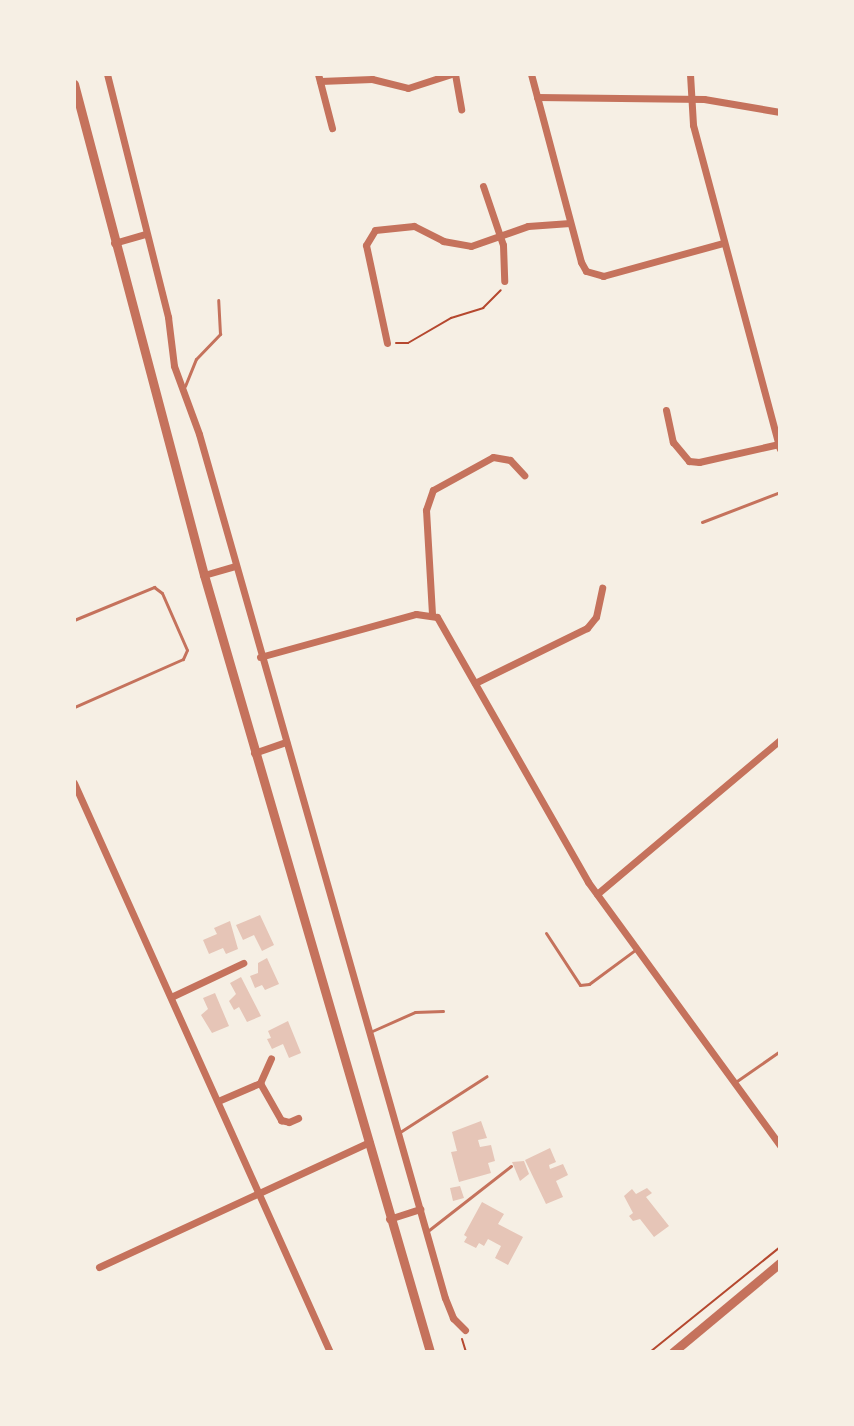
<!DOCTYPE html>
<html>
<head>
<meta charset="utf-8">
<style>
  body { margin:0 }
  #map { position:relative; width:854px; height:1426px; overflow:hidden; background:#f6efe4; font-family:Commissioner,sans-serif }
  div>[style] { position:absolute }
  .building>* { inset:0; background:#e6c5b7 }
  .path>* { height:2px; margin:-1px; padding:0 1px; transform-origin:1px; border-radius:1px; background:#b5482f }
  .service>* { height:3px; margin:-1.5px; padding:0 1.5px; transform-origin:1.5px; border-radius:1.5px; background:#c5725c }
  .minor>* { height:7px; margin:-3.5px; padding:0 3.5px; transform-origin:3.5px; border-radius:3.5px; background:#c5725c }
  .tertiary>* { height:9px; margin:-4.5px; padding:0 4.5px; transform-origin:4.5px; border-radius:4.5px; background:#c5725c }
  span { translate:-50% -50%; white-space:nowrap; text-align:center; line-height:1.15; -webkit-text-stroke:6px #f6efe4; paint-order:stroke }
  .frame { position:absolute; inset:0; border:76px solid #f6efe4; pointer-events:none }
</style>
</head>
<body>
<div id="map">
  <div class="building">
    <div style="clip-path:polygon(260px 915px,274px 945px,262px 951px,254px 935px,243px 940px,236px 925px)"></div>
    <div style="clip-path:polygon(230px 921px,238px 949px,226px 954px,223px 948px,209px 954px,203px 940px,217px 934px,214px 928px)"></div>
    <div style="clip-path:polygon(267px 958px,279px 984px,265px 990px,262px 985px,255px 988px,250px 976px,258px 973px,258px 963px)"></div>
    <div style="clip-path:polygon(241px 977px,261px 1016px,247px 1022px,239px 1007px,234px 1010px,229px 1001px,236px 994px,230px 983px)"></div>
    <div style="clip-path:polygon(215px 993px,229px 1026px,212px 1033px,201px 1015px,208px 1009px,203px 998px)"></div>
    <div style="clip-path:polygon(288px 1021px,301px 1053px,289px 1058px,283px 1044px,272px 1049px,267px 1039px,271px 1038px,268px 1031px)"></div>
    <div style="clip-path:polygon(481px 1121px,487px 1138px,478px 1140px,480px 1147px,491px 1145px,495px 1161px,488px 1163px,491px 1173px,459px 1182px,451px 1152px,457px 1151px,452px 1132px)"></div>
    <div style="clip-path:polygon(550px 1148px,556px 1162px,549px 1165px,550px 1169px,563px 1164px,568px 1175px,556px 1181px,563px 1197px,546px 1204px,525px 1160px)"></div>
    <div style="clip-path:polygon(524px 1161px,529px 1174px,520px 1181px,512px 1162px)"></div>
    <div style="clip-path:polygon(460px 1186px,464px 1198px,453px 1201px,450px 1188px)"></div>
    <div style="clip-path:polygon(647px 1188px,652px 1193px,646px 1197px,669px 1226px,654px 1237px,640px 1219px,633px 1221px,629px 1216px,633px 1213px,624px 1196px,632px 1189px,636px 1194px)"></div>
    <div style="clip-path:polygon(482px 1202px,504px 1214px,498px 1224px,523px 1237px,508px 1265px,495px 1258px,501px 1246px,488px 1239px,484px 1246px,479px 1243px,476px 1248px,464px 1242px,467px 1237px,464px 1235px)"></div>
  </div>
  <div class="path">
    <div style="left:396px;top:343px;width:12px"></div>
    <div style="left:408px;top:343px;width:50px;rotate:-30.2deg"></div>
    <div style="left:451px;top:318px;width:34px;rotate:-17deg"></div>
    <div style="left:483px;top:308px;width:25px;rotate:-45deg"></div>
    <div style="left:462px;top:1339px;width:14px;rotate:73deg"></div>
    <div style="left:650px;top:1352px;width:167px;rotate:-38.9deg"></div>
  </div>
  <div class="service">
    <div style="left:185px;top:386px;width:29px;rotate:-68deg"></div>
    <div style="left:196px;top:359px;width:35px;rotate:-46deg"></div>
    <div style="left:220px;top:334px;width:34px;rotate:-93deg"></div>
    <div style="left:702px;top:522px;width:84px;rotate:-21deg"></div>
    <div style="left:74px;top:620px;width:87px;rotate:-22.4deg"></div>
    <div style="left:154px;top:587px;width:10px;rotate:37deg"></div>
    <div style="left:162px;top:593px;width:62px;rotate:66.3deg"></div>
    <div style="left:187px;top:650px;width:10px;rotate:114deg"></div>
    <div style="left:183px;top:659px;width:119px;rotate:156.2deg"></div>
    <div style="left:546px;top:933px;width:62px;rotate:56.8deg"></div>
    <div style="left:580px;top:985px;width:9px;rotate:-6deg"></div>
    <div style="left:589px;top:984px;width:57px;rotate:-36.5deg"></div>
    <div style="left:370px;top:1032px;width:49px;rotate:-24deg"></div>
    <div style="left:415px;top:1012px;width:28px;rotate:-2deg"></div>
    <div style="left:734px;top:1083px;width:56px;rotate:-34.8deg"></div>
    <div style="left:400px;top:1132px;width:103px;rotate:-32.8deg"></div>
    <div style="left:429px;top:1230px;width:104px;rotate:-38deg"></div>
  </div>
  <div class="minor">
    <div style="left:107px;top:74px;width:251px;rotate:75.9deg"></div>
    <div style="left:168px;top:317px;width:49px;rotate:83deg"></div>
    <div style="left:174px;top:366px;width:72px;rotate:69.8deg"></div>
    <div style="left:199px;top:434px;width:898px;rotate:74.11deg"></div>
    <div style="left:445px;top:1298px;width:22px;rotate:68deg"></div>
    <div style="left:453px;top:1318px;width:17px;rotate:45deg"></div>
    <div style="left:318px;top:74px;width:56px;rotate:75.5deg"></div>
    <div style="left:455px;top:74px;width:36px;rotate:80deg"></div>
    <div style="left:531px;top:74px;width:195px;rotate:75.1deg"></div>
    <div style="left:581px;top:262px;width:10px;rotate:61deg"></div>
    <div style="left:586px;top:271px;width:18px;rotate:16deg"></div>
    <div style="left:603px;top:276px;width:124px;rotate:-15.4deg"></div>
    <div style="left:690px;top:74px;width:51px;rotate:86.6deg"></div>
    <div style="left:693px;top:125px;width:335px;rotate:75deg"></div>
    <div style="left:320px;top:81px;width:52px;rotate:-2.2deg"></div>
    <div style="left:372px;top:79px;width:37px;rotate:14deg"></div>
    <div style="left:408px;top:88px;width:45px;rotate:-18deg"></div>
    <div style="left:537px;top:97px;width:167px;rotate:0.7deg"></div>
    <div style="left:704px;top:99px;width:77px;rotate:9.7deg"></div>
    <div style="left:483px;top:186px;width:62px;rotate:71.3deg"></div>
    <div style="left:503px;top:245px;width:36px;rotate:88deg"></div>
    <div style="left:114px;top:243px;width:33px;rotate:-16deg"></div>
    <div style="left:387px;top:343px;width:100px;rotate:-102.1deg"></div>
    <div style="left:366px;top:245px;width:17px;rotate:-59deg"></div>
    <div style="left:375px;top:230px;width:39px;rotate:-6deg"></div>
    <div style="left:414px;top:226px;width:33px;rotate:27deg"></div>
    <div style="left:443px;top:241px;width:28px;rotate:10deg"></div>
    <div style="left:471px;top:246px;width:60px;rotate:-19.3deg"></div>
    <div style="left:528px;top:226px;width:42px;rotate:-4.1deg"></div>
    <div style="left:666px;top:410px;width:33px;rotate:78deg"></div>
    <div style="left:673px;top:442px;width:25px;rotate:50deg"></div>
    <div style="left:689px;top:461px;width:10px;rotate:6deg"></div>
    <div style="left:699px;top:462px;width:82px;rotate:-12.7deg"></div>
    <div style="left:204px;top:575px;width:32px;rotate:-16deg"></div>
    <div style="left:432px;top:614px;width:104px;rotate:-93.3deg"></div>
    <div style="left:426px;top:510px;width:21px;rotate:-71deg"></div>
    <div style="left:433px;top:490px;width:68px;rotate:-28.8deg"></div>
    <div style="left:493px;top:457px;width:17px;rotate:10deg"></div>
    <div style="left:510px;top:460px;width:21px;rotate:47deg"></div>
    <div style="left:260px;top:657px;width:162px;rotate:-15.4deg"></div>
    <div style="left:416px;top:614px;width:21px;rotate:8deg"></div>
    <div style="left:437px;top:617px;width:305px;rotate:60.3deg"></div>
    <div style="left:588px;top:882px;width:326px;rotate:53.9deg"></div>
    <div style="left:475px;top:683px;width:125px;rotate:-26.2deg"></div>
    <div style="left:587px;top:628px;width:14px;rotate:-51deg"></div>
    <div style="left:596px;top:617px;width:30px;rotate:-78deg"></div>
    <div style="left:254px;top:753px;width:34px;rotate:-19deg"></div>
    <div style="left:74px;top:783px;width:624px;rotate:65.78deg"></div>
    <div style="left:597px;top:894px;width:239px;rotate:-40.1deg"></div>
    <div style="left:171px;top:997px;width:80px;rotate:-25.3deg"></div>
    <div style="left:260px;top:1083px;width:43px;rotate:60.4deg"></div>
    <div style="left:281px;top:1120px;width:8px;rotate:14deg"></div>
    <div style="left:289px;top:1122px;width:10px;rotate:-24deg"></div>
    <div style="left:218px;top:1101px;width:46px;rotate:-23.2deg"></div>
    <div style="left:260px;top:1083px;width:27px;rotate:-66deg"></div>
    <div style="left:389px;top:1219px;width:33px;rotate:-18deg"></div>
    <div style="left:99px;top:1267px;width:298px;rotate:-24.8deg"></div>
  </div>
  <div class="tertiary">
    <div style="left:74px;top:84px;width:508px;rotate:75.17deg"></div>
    <div style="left:204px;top:575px;width:809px;rotate:73.78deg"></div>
    <div style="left:673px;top:1352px;width:139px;rotate:-39.8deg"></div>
  </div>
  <div class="frame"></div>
</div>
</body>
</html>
